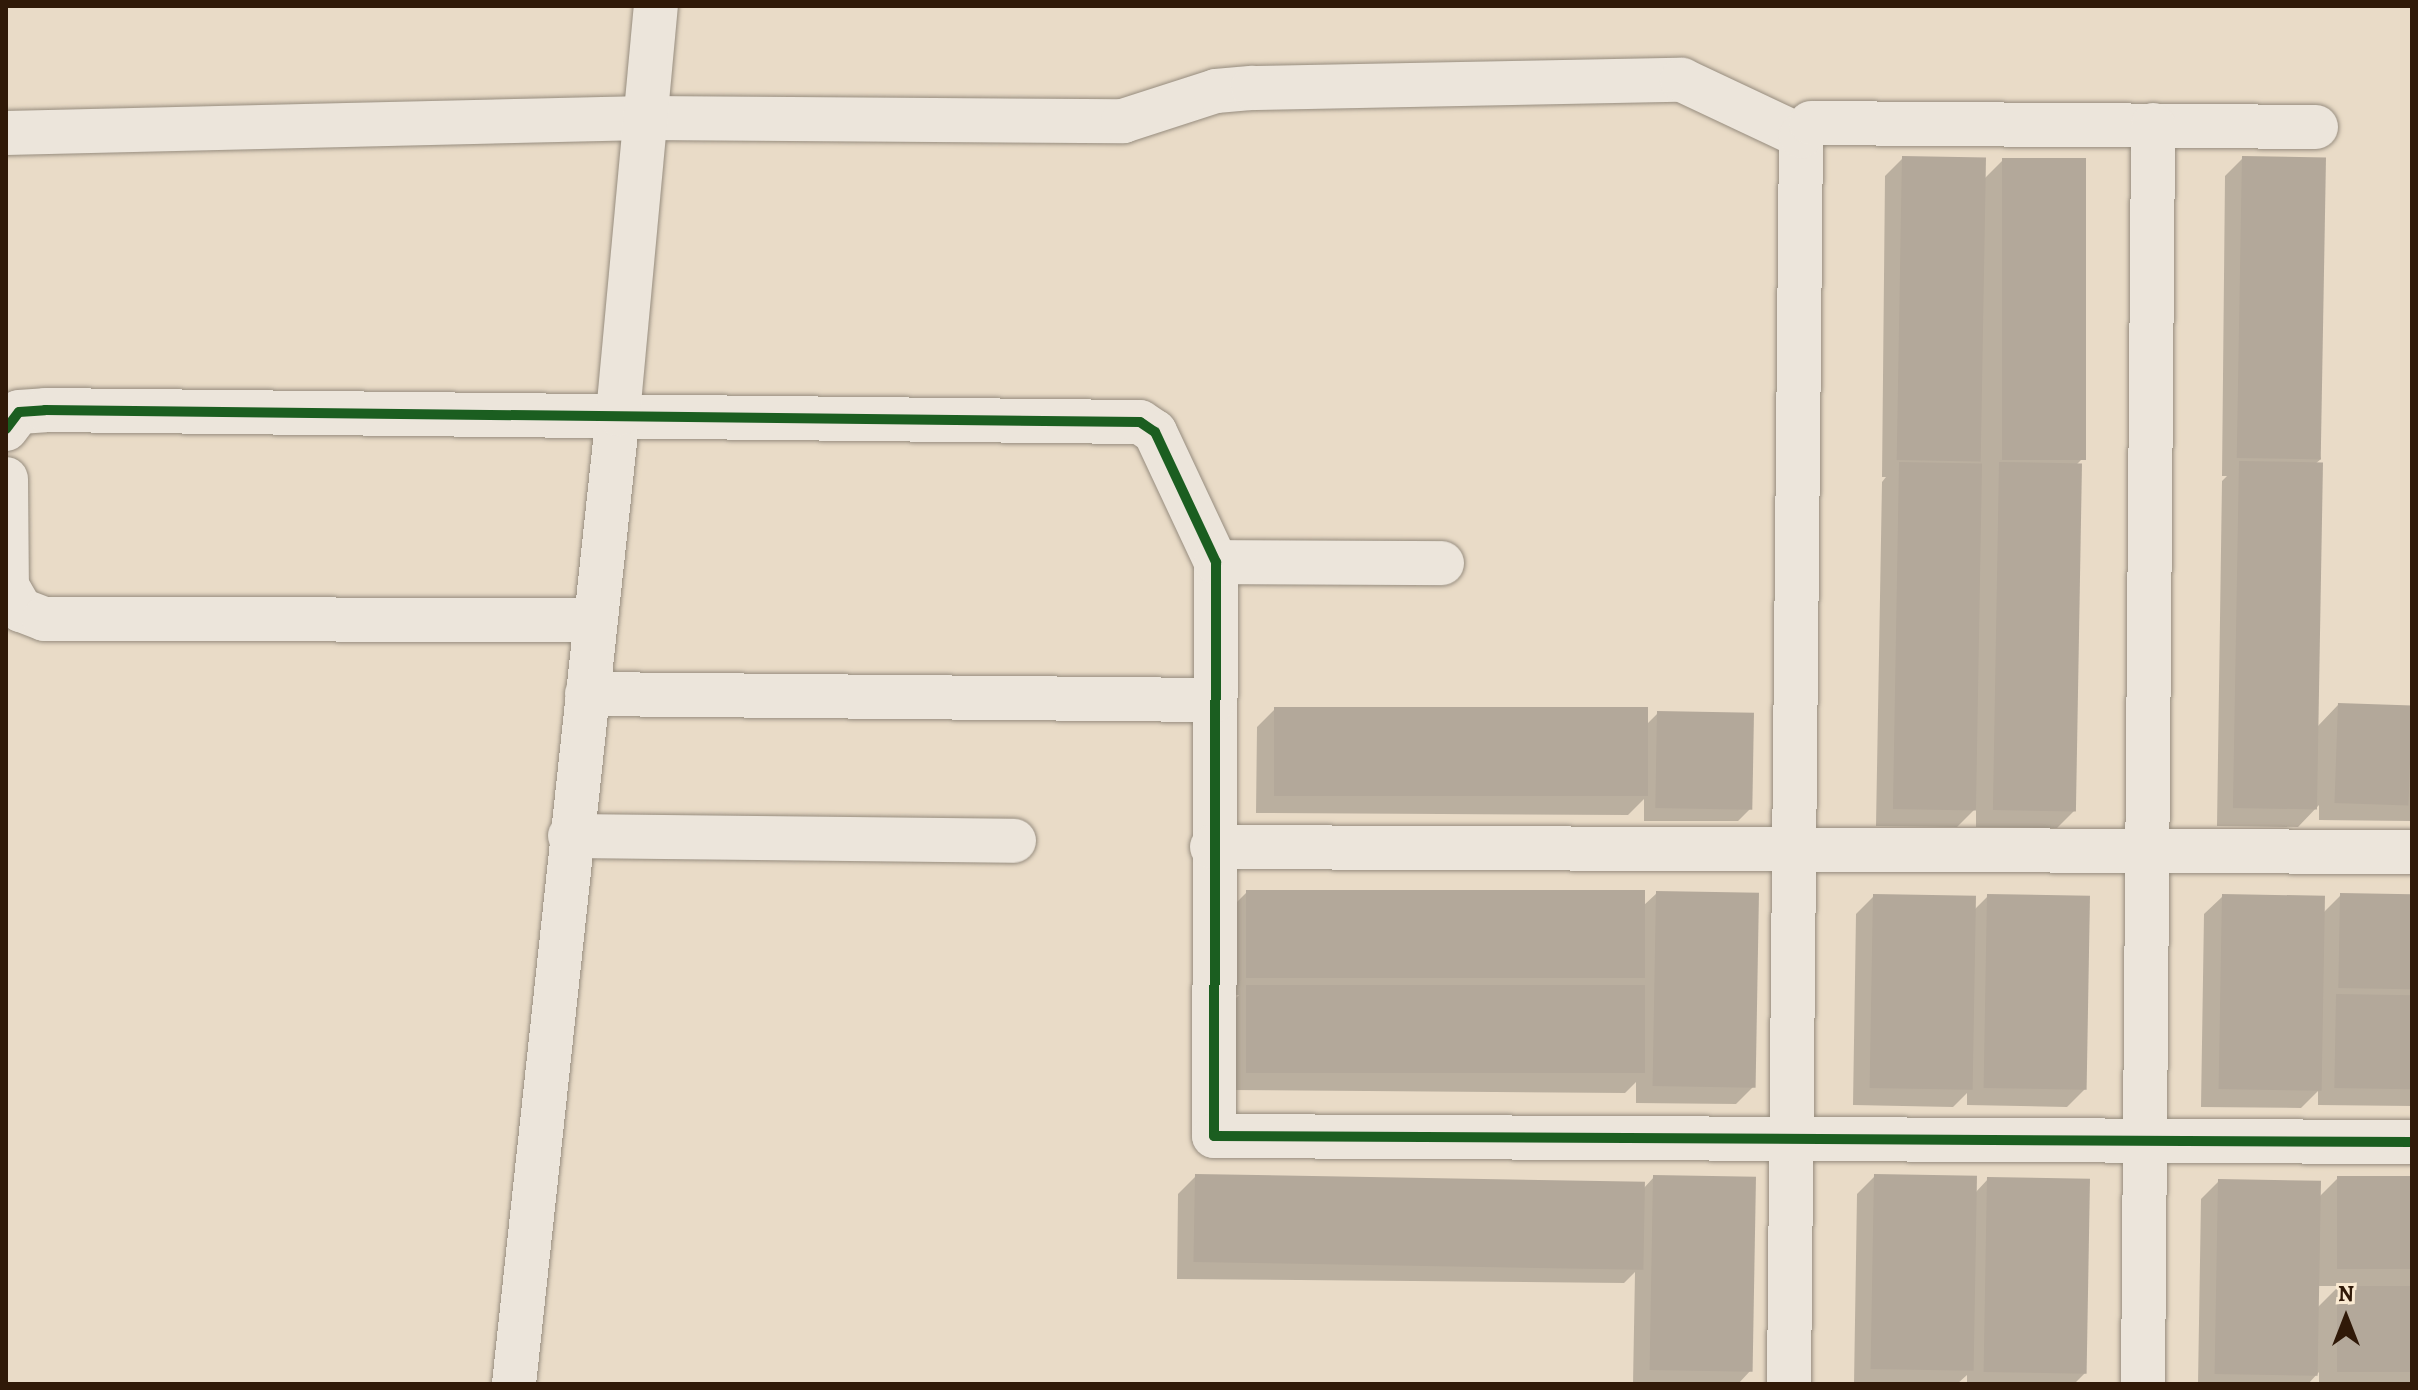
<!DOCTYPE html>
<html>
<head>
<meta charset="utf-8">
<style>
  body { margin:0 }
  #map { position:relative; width:2418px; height:1390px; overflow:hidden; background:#e9dbc7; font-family:Alegreya,serif }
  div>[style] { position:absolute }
  .shadow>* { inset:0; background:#0003 }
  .building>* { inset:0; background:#b3a89a; transform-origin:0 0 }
  .roads { filter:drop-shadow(0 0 2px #968c7e) drop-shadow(0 0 2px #968c7e) }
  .minor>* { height:44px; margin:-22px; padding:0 22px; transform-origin:22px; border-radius:22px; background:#ece5db }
  .cycleway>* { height:10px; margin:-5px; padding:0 5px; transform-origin:5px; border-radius:5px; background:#1b5e20 }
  span { translate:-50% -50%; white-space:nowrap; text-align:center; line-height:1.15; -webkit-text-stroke:6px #faead2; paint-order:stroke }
  .frame { position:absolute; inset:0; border:8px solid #301908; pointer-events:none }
  .north { position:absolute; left:2306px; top:1278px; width:80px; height:80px; -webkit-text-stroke:6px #faead2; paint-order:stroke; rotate:0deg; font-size:22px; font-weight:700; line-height:32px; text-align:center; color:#301908 }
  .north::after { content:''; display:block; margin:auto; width:28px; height:36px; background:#301908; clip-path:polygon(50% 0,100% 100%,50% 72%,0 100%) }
</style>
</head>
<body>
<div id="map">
  <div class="shadow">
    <div style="clip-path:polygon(1903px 158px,1983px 180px,2003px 160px,2081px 460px,2076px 465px,2075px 810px,2057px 828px,1976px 827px,1976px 808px,1957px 827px,1876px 826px,1882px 482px,1886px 477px,1882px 477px,1885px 176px)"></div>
    <div style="clip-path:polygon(2243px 158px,2321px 459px,2315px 464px,2317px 727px,2338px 705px,2412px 707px,2412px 821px,2319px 820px,2319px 805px,2298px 827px,2217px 826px,2222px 481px,2227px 476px,2222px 476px,2225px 176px)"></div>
    <div style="clip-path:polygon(1275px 709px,1646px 725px,1658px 713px,1751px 808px,1738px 821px,1644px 821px,1644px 799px,1628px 815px,1256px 813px,1257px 727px)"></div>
    <div style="clip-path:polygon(1247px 892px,1643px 906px,1657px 893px,1754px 1086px,1736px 1104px,1636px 1103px,1636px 1082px,1625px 1093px,1229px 1090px,1229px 1005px,1239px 995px,1228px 995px,1229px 910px)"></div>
    <div style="clip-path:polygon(2341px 895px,2412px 896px,2412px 1106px,2318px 1105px,2318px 1091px,2301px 1108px,2201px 1107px,2204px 914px,2222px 897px,2322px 914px)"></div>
    <div style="clip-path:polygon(1874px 896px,1974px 910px,1988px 896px,2085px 1089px,2067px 1107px,1967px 1105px,1967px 1093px,1953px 1107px,1853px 1105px,1856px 914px)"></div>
    <div style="clip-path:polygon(1196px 1176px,1643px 1189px,1654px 1177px,1751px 1370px,1738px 1384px,1633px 1384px,1635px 1272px,1624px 1283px,1177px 1279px,1178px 1194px)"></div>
    <div style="clip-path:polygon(1875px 1176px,1975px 1193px,1988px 1179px,2085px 1373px,2074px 1384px,1967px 1384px,1967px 1375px,1957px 1384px,1854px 1384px,1857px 1194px)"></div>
    <div style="clip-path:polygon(evenodd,2338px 1178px,2412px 1178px,2412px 1384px,2319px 1384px,2319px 1372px,2308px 1384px,2198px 1384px,2201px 1199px,2219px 1181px,2319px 1197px,2338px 1178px,2318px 1286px,2339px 1286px,2317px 1308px,2318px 1286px)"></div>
  </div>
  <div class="building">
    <div style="left:1902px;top:156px;width:84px;height:304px;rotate:1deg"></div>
    <div style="left:2242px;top:156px;width:84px;height:302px;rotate:1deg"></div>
    <div style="left:2002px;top:158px;width:84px;height:302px"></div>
    <div style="left:2239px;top:461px;width:84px;height:347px;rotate:1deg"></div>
    <div style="left:1899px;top:462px;width:83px;height:347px;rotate:1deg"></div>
    <div style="left:1999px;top:462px;width:83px;height:348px;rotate:1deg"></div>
    <div style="left:2338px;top:703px;width:74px;height:100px;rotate:2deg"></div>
    <div style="left:1274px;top:707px;width:374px;height:89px"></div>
    <div style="left:1657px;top:711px;width:97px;height:97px;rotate:1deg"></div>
    <div style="left:1246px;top:890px;width:399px;height:88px"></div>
    <div style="left:1656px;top:891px;width:103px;height:195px;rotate:1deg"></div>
    <div style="left:2340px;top:893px;width:72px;height:95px;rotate:1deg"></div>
    <div style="left:1873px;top:894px;width:103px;height:194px;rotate:1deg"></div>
    <div style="left:1987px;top:894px;width:103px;height:194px;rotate:1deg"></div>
    <div style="left:2222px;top:894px;width:103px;height:195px;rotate:1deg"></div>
    <div style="left:1246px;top:985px;width:399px;height:88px"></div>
    <div style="left:2336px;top:994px;width:76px;height:94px;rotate:1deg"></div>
    <div style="left:1195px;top:1174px;width:450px;height:88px;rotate:1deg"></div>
    <div style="left:1874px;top:1174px;width:103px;height:195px;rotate:1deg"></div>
    <div style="left:1653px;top:1175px;width:103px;height:195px;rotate:1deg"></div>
    <div style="left:2337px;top:1176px;width:75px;height:93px"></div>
    <div style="left:1987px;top:1177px;width:103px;height:195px;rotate:1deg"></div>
    <div style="left:2218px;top:1179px;width:103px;height:195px;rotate:1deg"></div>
    <div style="left:2337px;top:1286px;width:75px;height:86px"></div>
  </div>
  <div class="roads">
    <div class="minor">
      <div style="left:6px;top:133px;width:640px;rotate:-1.34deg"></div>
      <div style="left:646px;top:118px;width:477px;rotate:0.4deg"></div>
      <div style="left:1123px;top:121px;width:98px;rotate:-17.9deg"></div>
      <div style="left:1216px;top:91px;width:37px;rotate:-5deg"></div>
      <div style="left:1253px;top:88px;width:429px;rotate:-1.1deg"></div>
      <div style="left:1682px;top:80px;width:132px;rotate:25.2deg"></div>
      <div style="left:6px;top:429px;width:21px;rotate:-53deg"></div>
      <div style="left:19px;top:412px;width:26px;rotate:-4deg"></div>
      <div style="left:45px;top:410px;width:1095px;rotate:0.63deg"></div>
      <div style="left:1140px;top:422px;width:18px;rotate:34deg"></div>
      <div style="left:1155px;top:432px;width:144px;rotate:64.9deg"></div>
      <div style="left:1216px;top:562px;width:574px;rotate:90.2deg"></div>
      <div style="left:1214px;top:1136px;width:1198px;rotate:0.29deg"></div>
      <div style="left:6px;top:479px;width:107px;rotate:89.5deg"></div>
      <div style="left:7px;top:586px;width:28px;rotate:60deg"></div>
      <div style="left:21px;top:610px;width:25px;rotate:21deg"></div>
      <div style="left:44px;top:619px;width:551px;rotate:0.1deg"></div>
      <div style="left:1216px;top:562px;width:226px;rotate:0.3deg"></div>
      <div style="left:587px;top:694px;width:627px;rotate:0.55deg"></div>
      <div style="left:570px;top:836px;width:444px;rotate:0.6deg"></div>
      <div style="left:1212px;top:847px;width:1200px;rotate:0.24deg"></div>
      <div style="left:514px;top:1384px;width:976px;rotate:-83.88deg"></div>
      <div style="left:618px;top:414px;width:410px;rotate:-84.7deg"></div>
      <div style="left:1789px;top:1384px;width:1248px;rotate:-89.45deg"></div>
      <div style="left:1801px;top:136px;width:16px;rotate:-52deg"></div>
      <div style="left:1811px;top:123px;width:505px;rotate:0.45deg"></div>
      <div style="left:2143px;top:1384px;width:1259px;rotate:-89.54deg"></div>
    </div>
  </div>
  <div class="cycleway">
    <div style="left:6px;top:429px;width:21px;rotate:-53deg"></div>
    <div style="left:19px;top:412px;width:26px;rotate:-4deg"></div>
    <div style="left:45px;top:410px;width:1095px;rotate:0.63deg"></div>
    <div style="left:1140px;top:422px;width:18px;rotate:34deg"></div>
    <div style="left:1155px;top:432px;width:144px;rotate:64.9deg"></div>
    <div style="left:1216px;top:562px;width:574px;rotate:90.2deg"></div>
    <div style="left:1214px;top:1136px;width:1198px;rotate:0.29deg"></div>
  </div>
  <div class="frame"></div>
  <div class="north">N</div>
</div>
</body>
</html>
